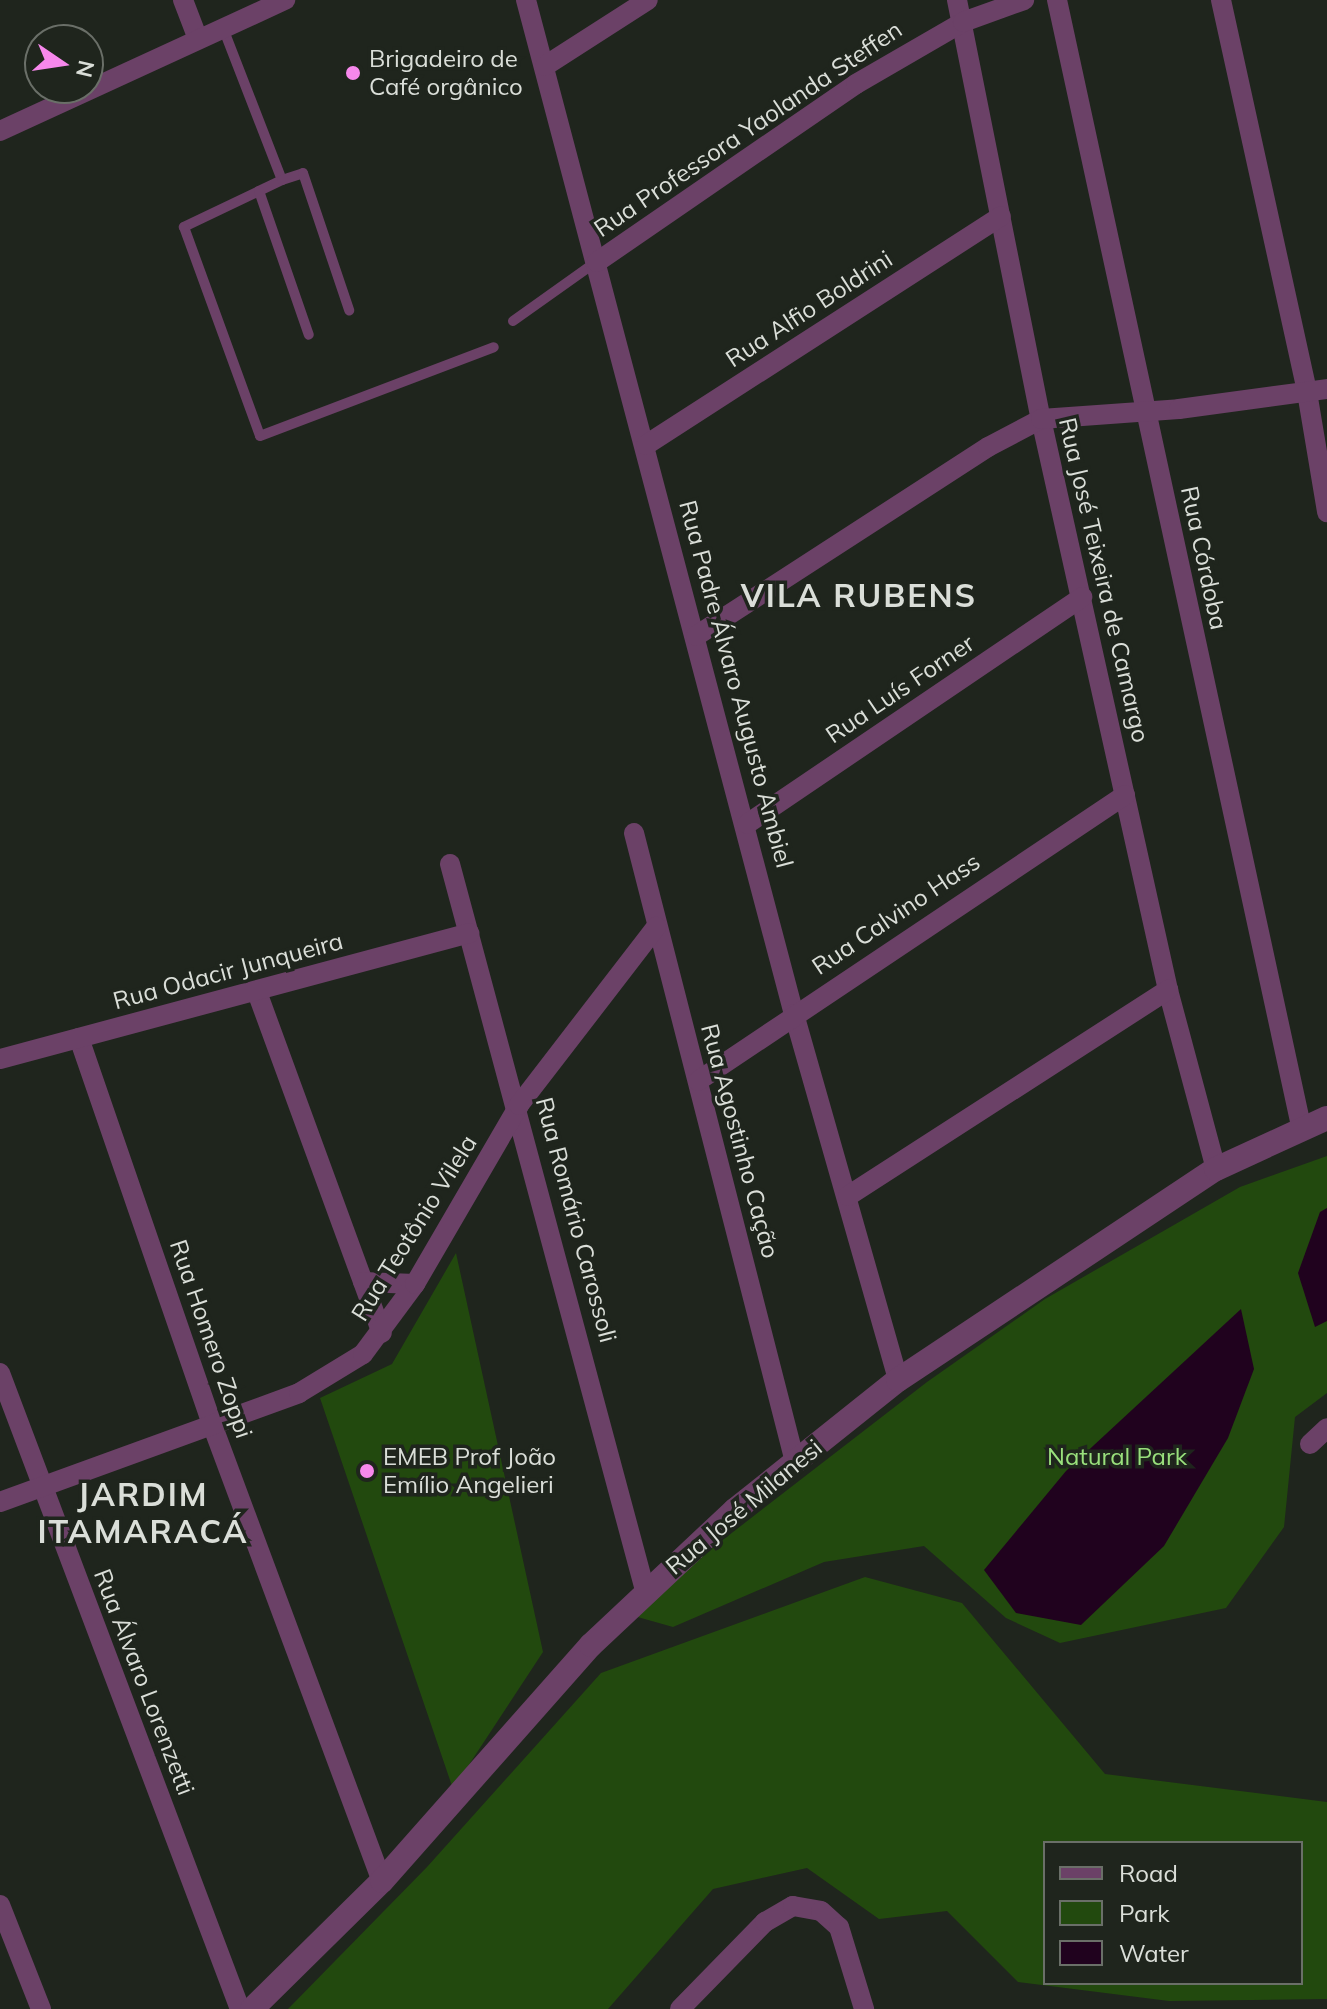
<!DOCTYPE html>
<html>
<head>
<meta charset="utf-8">
<style>
  body { margin:0 }
  #map { position:relative; width:1327px; height:2009px; overflow:hidden; background:#1f251d; font-family:Mulish,sans-serif }
  div>[style] { position:absolute }
  .green>* { inset:0; background:#22490e }
  .water>* { inset:0; background:#20021e }
  .service>* { height:10px; margin:-5px; padding:0 5px; transform-origin:5px; border-radius:5px; background:#6b4167 }
  .minor>* { height:20px; margin:-10px; padding:0 10px; transform-origin:10px; border-radius:10px; background:#6b4167 }
  .tertiary>* { height:24px; margin:-12px; padding:0 12px; transform-origin:12px; border-radius:12px; background:#6b4167 }
  .dots>* { width:22px; height:22px; translate:-50% -50%; box-sizing:border-box; border:4px solid #1f251d; border-radius:50% }
  span { translate:-50% -50%; white-space:nowrap; text-align:center; line-height:1.15; -webkit-text-stroke:7px #1f251d; paint-order:stroke }
  .poi-label { font-size:24px; color:#daded8 }
  .left { translate:0 -50%; text-align:left }
  .street-label { font-size:24px; color:#daded8 }
  .park-label { font-size:24px; color:#99df7c }
  .district-label { font-size:32px; color:#daded8; font-weight:700; letter-spacing:2px }
  .legend { position:absolute; left:1043px; top:1841px; width:260px; height:144px; box-sizing:border-box; background:#1f251d; border:2px solid #6a6f68; margin:0; padding:10px 14px; list-style:none; font-size:24px; color:#daded8 }
  .legend li { display:flex; align-items:center; gap:16px; height:40px }
  .legend b { width:40px; border:2px solid #6a6f68 }
  .north { position:absolute; left:24px; top:24px; width:80px; height:80px; box-sizing:border-box; background:#1f251d; border:2px solid #6a6f68; border-radius:50%; rotate:103deg; font-size:22px; font-weight:700; line-height:32px; text-align:center; color:#daded8 }
  .north::after { content:''; display:block; margin:auto; width:28px; height:36px; background:#f788ec; clip-path:polygon(50% 0,100% 100%,50% 72%,0 100%) }
</style>
</head>
<body>
<div id="map">
  <div class="green">
    <div style="clip-path:polygon(1327px 1156px,1327px 1393px,1295px 1417px,1284px 1527px,1226px 1608px,1060px 1643px,1006px 1618px,924px 1546px,824px 1562px,673px 1627px,627px 1614px,927px 1382px,1045px 1299px,1240px 1187px)"></div>
    <div style="clip-path:polygon(456px 1253px,543px 1652px,453px 1789px,320px 1398px,392px 1364px)"></div>
    <div style="clip-path:polygon(evenodd,865px 1577px,962px 1603px,1105px 1774px,1327px 1802px,1327px 1999px,1169px 2001px,1018px 1982px,947px 1911px,879px 1919px,807px 1868px,713px 1889px,608px 2009px,288px 2009px,427px 1867px,601px 1673px,865px 1577px,1045px 1843px,1301px 1843px,1301px 1983px,1045px 1983px,1045px 1843px)"></div>
  </div>
  <div class="water">
    <div style="clip-path:polygon(1327px 1208px,1327px 1321px,1315px 1327px,1298px 1273px,1320px 1212px)"></div>
    <div style="clip-path:polygon(1241px 1309px,1254px 1369px,1228px 1438px,1164px 1546px,1081px 1625px,1016px 1613px,984px 1570px,1066px 1471px)"></div>
  </div>
  <div class="service">
    <div style="left:223px;top:28px;width:163px;rotate:68.8deg"></div>
    <div style="left:282px;top:180px;width:109px;rotate:154.4deg"></div>
    <div style="left:184px;top:227px;width:222px;rotate:70deg"></div>
    <div style="left:260px;top:436px;width:250px;rotate:-20.8deg"></div>
    <div style="left:282px;top:180px;width:22px;rotate:-18deg"></div>
    <div style="left:303px;top:173px;width:145px;rotate:71.4deg"></div>
    <div style="left:259px;top:191px;width:152px;rotate:70.9deg"></div>
    <div style="left:513px;top:321px;width:102px;rotate:-35.4deg"></div>
  </div>
  <div class="minor">
    <div style="left:183px;top:0;width:42px;rotate:69deg"></div>
    <div style="left:526px;top:0;width:1049px;rotate:75.2deg"></div>
    <div style="left:794px;top:1014px;width:380px;rotate:74.1deg"></div>
    <div style="left:957px;top:0;width:427px;rotate:78.7deg"></div>
    <div style="left:1041px;top:419px;width:585px;rotate:77.46deg"></div>
    <div style="left:1168px;top:990px;width:185px;rotate:75deg"></div>
    <div style="left:1057px;top:0;width:1152px;rotate:77.77deg"></div>
    <div style="left:1221px;top:0;width:401px;rotate:77.6deg"></div>
    <div style="left:1307px;top:392px;width:122px;rotate:80.5deg"></div>
    <div style="left:545px;top:66px;width:122px;rotate:-32.7deg"></div>
    <div style="left:0;top:131px;width:314px;rotate:-24.7deg"></div>
    <div style="left:597px;top:262px;width:314px;rotate:-34.5deg"></div>
    <div style="left:856px;top:84px;width:124px;rotate:-30.1deg"></div>
    <div style="left:963px;top:22px;width:65px;rotate:-19.8deg"></div>
    <div style="left:646px;top:445px;width:422px;rotate:-32.8deg"></div>
    <div style="left:696px;top:636px;width:348px;rotate:-32.9deg"></div>
    <div style="left:988px;top:447px;width:60px;rotate:-27.8deg"></div>
    <div style="left:1041px;top:419px;width:138px;rotate:-4.1deg"></div>
    <div style="left:1179px;top:409px;width:149px;rotate:-7.7deg"></div>
    <div style="left:747px;top:824px;width:405px;rotate:-34.1deg"></div>
    <div style="left:634px;top:833px;width:649px;rotate:75.64deg"></div>
    <div style="left:450px;top:864px;width:752px;rotate:74.97deg"></div>
    <div style="left:257px;top:992px;width:363px;rotate:69.9deg"></div>
    <div style="left:79px;top:1038px;width:411px;rotate:71deg"></div>
    <div style="left:213px;top:1427px;width:484px;rotate:69.6deg"></div>
    <div style="left:0;top:1059px;width:486px;rotate:-15deg"></div>
    <div style="left:698px;top:1081px;width:514px;rotate:-33.81deg"></div>
    <div style="left:848px;top:1196px;width:381px;rotate:-32.8deg"></div>
    <div style="left:363px;top:1282px;width:52px;rotate:2.2deg"></div>
    <div style="left:0;top:1373px;width:680px;rotate:69.33deg"></div>
    <div style="left:1310px;top:1444px;width:23px;rotate:-43deg"></div>
    <div style="left:0;top:1502px;width:318px;rotate:-20deg"></div>
    <div style="left:299px;top:1393px;width:75px;rotate:-31.4deg"></div>
    <div style="left:363px;top:1354px;width:87px;rotate:-53.4deg"></div>
    <div style="left:415px;top:1284px;width:207px;rotate:-59.8deg"></div>
    <div style="left:519px;top:1105px;width:225px;rotate:-52.4deg"></div>
    <div style="left:0;top:1905px;width:112px;rotate:68.5deg"></div>
    <div style="left:680px;top:2009px;width:122px;rotate:-45.7deg"></div>
    <div style="left:765px;top:1922px;width:32px;rotate:-30deg"></div>
    <div style="left:793px;top:1906px;width:28px;rotate:10deg"></div>
    <div style="left:821px;top:1911px;width:24px;rotate:42deg"></div>
    <div style="left:839px;top:1927px;width:86px;rotate:73deg"></div>
  </div>
  <div class="tertiary">
    <div style="left:252px;top:2009px;width:182px;rotate:-44.6deg"></div>
    <div style="left:382px;top:1881px;width:315px;rotate:-48.5deg"></div>
    <div style="left:591px;top:1645px;width:197px;rotate:-43.2deg"></div>
    <div style="left:735px;top:1510px;width:208px;rotate:-38.6deg"></div>
    <div style="left:898px;top:1380px;width:382px;rotate:-33.6deg"></div>
    <div style="left:1216px;top:1169px;width:122px;rotate:-24.7deg"></div>
  </div>
  <div class="dots">
    <div style="left:353px;top:73px;background:#f788ec"></div>
    <div style="left:367px;top:1471px;background:#f788ec"></div>
  </div>
  <div class="poi-label">
    <span class="left" style="left:369px;top:73px">Brigadeiro de<br>Café orgânico</span>
    <span class="left" style="left:383px;top:1471px">EMEB Prof João<br>Emílio Angelieri</span>
  </div>
  <div class="street-label">
    <span style="left:748px;top:129px;rotate:-34deg">Rua Professora Yaolanda Steffen</span>
    <span style="left:809px;top:309px;rotate:-33deg">Rua Alfio Boldrini</span>
    <span style="left:1204px;top:558px;rotate:78deg">Rua Córdoba</span>
    <span style="left:1104px;top:580px;rotate:77deg">Rua José Teixeira de Camargo</span>
    <span style="left:736px;top:684px;rotate:75deg">Rua Padre Álvaro Augusto Ambiel</span>
    <span style="left:900px;top:689px;rotate:-34deg">Rua Luís Forner</span>
    <span style="left:896px;top:914px;rotate:-34deg">Rua Calvino Hass</span>
    <span style="left:228px;top:971px;rotate:-15deg">Rua Odacir Junqueira</span>
    <span style="left:740px;top:1141px;rotate:75deg">Rua Agostinho Cação</span>
    <span style="left:576px;top:1220px;rotate:75deg">Rua Romário Carossoli</span>
    <span style="left:414px;top:1228px;rotate:-58deg">Rua Teotônio Vilela</span>
    <span style="left:211px;top:1339px;rotate:71deg">Rua Homero Zoppi</span>
    <span style="left:744px;top:1507px;rotate:-40deg">Rua José Milanesi</span>
    <span style="left:144px;top:1682px;rotate:69deg">Rua Álvaro Lorenzetti</span>
  </div>
  <div class="park-label">
    <span style="left:1117px;top:1457px">Natural Park</span>
  </div>
  <div class="district-label">
    <span style="left:859px;top:595px">VILA RUBENS</span>
    <span style="left:143px;top:1513px">JARDIM<br>ITAMARACÁ</span>
  </div>
  <ul class="legend">
  <li><b style="height:10px;background:#6b4167"></b>Road</li>
  <li><b style="height:22px;background:#22490e"></b>Park</li>
  <li><b style="height:22px;background:#20021e"></b>Water</li>
  </ul>
  <div class="north">N</div>
</div>
</body>
</html>
